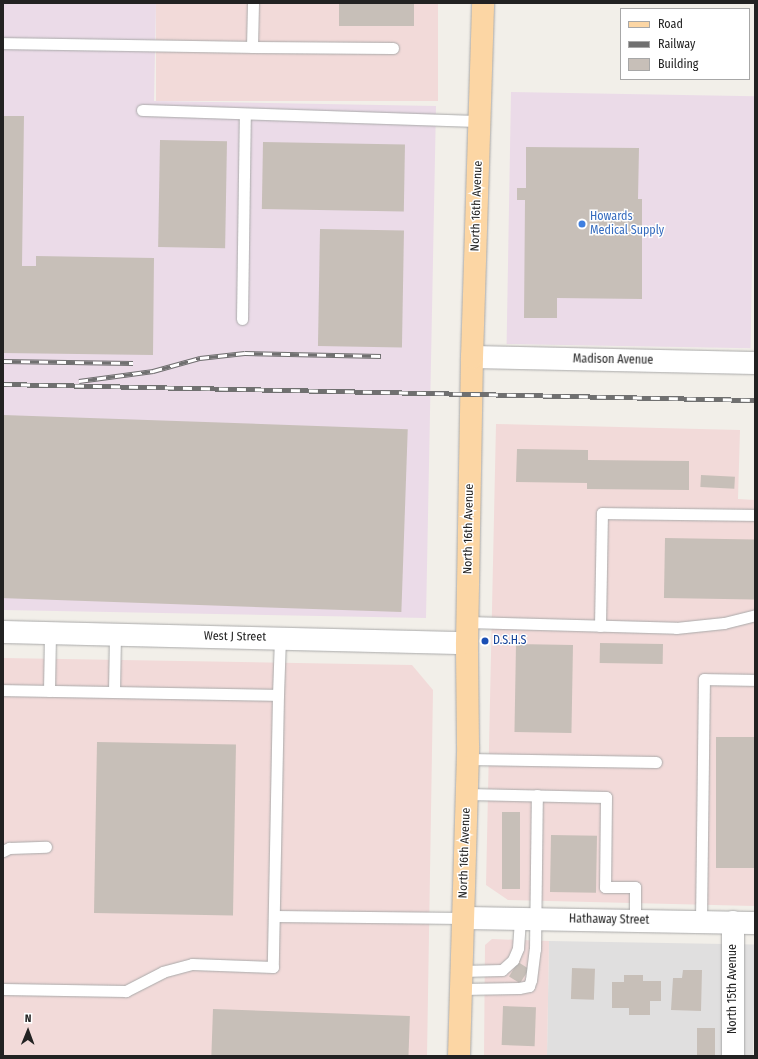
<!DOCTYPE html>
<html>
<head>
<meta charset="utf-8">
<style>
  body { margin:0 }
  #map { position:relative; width:758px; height:1059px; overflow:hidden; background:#f2efe9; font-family:"Fira Sans Condensed",sans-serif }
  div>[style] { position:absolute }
  .residential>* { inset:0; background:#e0dfdf; transform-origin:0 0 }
  .commercial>* { inset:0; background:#f2dad9; transform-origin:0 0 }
  .industrial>* { inset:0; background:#ebdbe8; transform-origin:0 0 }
  .building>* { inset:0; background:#c7bfb8; transform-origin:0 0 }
  .roads { filter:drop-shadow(0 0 1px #a9a9a9) drop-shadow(0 0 1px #a9a9a9) }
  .service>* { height:11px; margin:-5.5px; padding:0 5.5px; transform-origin:5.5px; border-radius:5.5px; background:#fff }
  .minor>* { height:22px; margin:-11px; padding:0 11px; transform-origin:11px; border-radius:11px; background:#fff }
  .primary>* { height:22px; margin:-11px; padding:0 11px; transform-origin:11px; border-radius:11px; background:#fcd6a4 }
  .rail>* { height:4.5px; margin-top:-2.25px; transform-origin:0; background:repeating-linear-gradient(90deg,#fff 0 9px,#707070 0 18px); box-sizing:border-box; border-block:1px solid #707070 }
  .dots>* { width:11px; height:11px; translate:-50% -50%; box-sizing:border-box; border:2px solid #fff; border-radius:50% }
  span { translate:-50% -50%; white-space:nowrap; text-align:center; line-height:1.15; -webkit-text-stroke:3px #fff; paint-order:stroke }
  .street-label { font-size:12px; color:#222 }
  .shop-label { font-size:12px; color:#366cbe }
  .left { translate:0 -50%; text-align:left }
  .transit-label { font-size:12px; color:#164399 }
  .frame { position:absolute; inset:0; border:4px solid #222; pointer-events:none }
  .legend { position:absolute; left:620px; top:8px; width:130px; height:72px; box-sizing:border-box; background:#fff; border:1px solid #a7a7a7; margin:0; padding:5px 7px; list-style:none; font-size:12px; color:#222 }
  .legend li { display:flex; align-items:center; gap:8px; height:20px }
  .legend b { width:20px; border:1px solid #a7a7a7 }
  .north { position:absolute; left:8px; top:1011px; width:40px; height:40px; -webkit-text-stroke:3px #fff; paint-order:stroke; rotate:1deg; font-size:11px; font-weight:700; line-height:16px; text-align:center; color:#222 }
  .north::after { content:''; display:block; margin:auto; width:14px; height:18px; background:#222; clip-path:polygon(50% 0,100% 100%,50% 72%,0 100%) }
</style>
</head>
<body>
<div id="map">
  <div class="residential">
    <div style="left:549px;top:941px;width:206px;height:115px;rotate:1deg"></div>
  </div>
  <div class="commercial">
    <div style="left:156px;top:3px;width:282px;height:98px"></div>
    <div style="clip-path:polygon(496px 424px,740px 430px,738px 499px,755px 500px,755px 906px,508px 900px,486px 885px)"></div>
    <div style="clip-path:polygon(3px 658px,412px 665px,433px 690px,427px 1056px,3px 1056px)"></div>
    <div style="clip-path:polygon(492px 939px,549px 941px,547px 1056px,484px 1056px,485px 945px)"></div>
  </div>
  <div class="industrial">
    <div style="clip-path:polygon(3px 3px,156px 3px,154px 101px,436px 106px,426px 618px,3px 610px)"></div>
    <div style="left:511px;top:92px;width:244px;height:252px;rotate:1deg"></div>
  </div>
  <div class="building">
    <div style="left:339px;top:3px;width:75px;height:23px"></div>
    <div style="clip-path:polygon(3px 116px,24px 116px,22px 266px,36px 266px,36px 256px,154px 258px,153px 355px,3px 353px)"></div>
    <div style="left:160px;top:140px;width:67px;height:107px;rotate:1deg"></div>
    <div style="left:263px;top:142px;width:142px;height:67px;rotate:1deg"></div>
    <div style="clip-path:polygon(526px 147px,639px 148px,638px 199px,642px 199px,642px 299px,557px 298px,557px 318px,524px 318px,525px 200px,517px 200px,517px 188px,526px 188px)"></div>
    <div style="left:320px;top:229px;width:84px;height:117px;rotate:1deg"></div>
    <div style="left:3px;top:415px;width:405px;height:183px;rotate:2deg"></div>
    <div style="clip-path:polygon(517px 449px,588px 450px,588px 460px,689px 461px,689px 490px,587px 489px,587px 483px,516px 482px)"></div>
    <div style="left:701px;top:475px;width:34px;height:12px;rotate:3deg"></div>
    <div style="left:665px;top:538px;width:90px;height:60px;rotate:1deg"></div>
    <div style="left:600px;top:643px;width:63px;height:20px;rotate:1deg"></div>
    <div style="left:516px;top:644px;width:57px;height:88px;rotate:1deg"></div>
    <div style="left:716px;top:737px;width:39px;height:131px"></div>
    <div style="left:97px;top:742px;width:139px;height:171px;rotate:1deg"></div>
    <div style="left:502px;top:812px;width:18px;height:77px"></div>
    <div style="left:551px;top:835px;width:46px;height:57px;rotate:1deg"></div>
    <div style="left:518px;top:962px;width:13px;height:17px;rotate:32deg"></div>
    <div style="left:572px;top:968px;width:23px;height:31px;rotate:2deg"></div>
    <div style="clip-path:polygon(683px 970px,702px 970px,701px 1011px,671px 1010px,673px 978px,682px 978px)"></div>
    <div style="clip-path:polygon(624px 975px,643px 975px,643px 981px,661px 981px,661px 1001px,650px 1001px,650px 1015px,629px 1015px,629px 1008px,612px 1008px,612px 982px,624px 982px)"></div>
    <div style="left:503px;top:1006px;width:33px;height:39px;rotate:2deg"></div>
    <div style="left:213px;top:1009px;width:197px;height:47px;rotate:2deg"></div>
    <div style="left:697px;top:1028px;width:18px;height:28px"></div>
  </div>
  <div class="roads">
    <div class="service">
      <div style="left:253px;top:3px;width:44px;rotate:91.3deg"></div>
      <div style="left:252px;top:47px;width:141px;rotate:0.4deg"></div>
      <div style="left:3px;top:43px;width:249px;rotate:0.9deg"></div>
      <div style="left:142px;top:110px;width:337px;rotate:1.9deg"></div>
      <div style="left:242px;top:319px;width:205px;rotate:-89.2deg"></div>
      <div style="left:467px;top:622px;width:209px;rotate:1.6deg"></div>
      <div style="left:676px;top:628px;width:48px;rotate:-5.9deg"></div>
      <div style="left:724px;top:623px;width:32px;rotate:-14deg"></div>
      <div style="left:600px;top:626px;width:113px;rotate:-89deg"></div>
      <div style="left:602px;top:513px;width:153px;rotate:0.7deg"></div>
      <div style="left:3px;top:690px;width:275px;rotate:1deg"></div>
      <div style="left:278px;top:695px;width:272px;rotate:91.1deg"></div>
      <div style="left:273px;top:967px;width:81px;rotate:-177.9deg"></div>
      <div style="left:192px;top:964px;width:30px;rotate:165deg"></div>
      <div style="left:163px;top:972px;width:42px;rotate:152.8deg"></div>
      <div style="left:126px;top:991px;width:123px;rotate:-179.1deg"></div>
      <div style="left:49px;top:691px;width:58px;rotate:-89deg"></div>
      <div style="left:114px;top:692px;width:58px;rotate:-89deg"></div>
      <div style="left:278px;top:695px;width:56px;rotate:-88deg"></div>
      <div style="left:468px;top:759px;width:188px;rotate:0.9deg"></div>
      <div style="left:467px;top:794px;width:139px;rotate:1.2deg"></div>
      <div style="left:606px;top:797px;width:90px;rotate:90.6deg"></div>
      <div style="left:605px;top:887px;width:30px"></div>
      <div style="left:635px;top:887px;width:34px;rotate:90deg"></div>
      <div style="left:3px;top:851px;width:7px;rotate:-27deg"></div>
      <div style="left:9px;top:848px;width:37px;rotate:-2deg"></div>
      <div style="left:274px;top:916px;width:189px;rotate:0.6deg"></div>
      <div style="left:701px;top:921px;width:242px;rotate:-89.3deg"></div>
      <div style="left:704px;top:679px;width:51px;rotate:1.1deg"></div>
      <div style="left:461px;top:971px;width:41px;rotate:-1.4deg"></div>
      <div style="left:502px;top:970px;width:15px;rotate:-42deg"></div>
      <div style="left:513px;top:960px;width:13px;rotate:-67deg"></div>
      <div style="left:518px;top:948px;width:29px;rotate:-86deg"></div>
      <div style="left:461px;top:989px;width:58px;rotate:-1deg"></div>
      <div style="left:519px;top:988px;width:10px;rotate:-11deg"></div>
      <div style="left:529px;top:986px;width:6px;rotate:-72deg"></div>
      <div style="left:531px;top:980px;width:31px;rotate:-83deg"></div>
      <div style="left:535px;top:949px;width:154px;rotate:-89.3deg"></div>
    </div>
    <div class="minor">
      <div style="left:472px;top:357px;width:283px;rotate:1.2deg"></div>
      <div style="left:3px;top:632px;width:464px;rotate:1.4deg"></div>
      <div style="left:463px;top:918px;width:292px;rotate:1deg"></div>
      <div style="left:733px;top:1056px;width:134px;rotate:-90deg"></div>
    </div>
    <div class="primary">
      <div style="left:459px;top:1056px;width:310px;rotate:-88.3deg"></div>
      <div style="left:468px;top:746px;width:103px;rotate:-90.6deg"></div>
      <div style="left:467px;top:643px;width:286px;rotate:-89deg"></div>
      <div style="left:472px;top:357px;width:354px;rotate:-88.2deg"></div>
    </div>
  </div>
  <div class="rail">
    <div style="left:3px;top:361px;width:130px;rotate:0.9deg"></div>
    <div style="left:79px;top:381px;width:75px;rotate:-7.7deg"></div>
    <div style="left:153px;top:371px;width:49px;rotate:-15.5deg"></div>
    <div style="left:200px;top:358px;width:45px;rotate:-6.3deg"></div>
    <div style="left:245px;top:353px;width:136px;rotate:1.3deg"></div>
    <div style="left:3px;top:384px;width:752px;rotate:1.22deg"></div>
  </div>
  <div class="dots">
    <div style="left:582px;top:224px;background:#3f7fe0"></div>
    <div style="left:485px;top:641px;background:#1a4fb4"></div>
  </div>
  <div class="street-label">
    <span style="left:477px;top:206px;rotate:-88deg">North 16th Avenue</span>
    <span style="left:613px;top:360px;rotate:1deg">Madison Avenue</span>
    <span style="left:469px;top:529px;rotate:-89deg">North 16th Avenue</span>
    <span style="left:235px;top:637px;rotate:1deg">West J Street</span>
    <span style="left:465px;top:853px;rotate:-88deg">North 16th Avenue</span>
    <span style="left:609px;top:920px;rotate:1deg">Hathaway Street</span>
    <span style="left:733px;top:989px;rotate:-90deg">North 15th Avenue</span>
  </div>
  <div class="shop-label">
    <span class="left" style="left:590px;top:224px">Howards<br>Medical Supply</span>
  </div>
  <div class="transit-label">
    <span class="left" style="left:493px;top:641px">D.S.H.S</span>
  </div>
  <div class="frame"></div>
  <ul class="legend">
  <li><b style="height:5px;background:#fcd6a4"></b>Road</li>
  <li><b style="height:5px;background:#707070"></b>Railway</li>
  <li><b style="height:11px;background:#c7bfb8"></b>Building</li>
  </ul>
  <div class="north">N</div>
</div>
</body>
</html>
